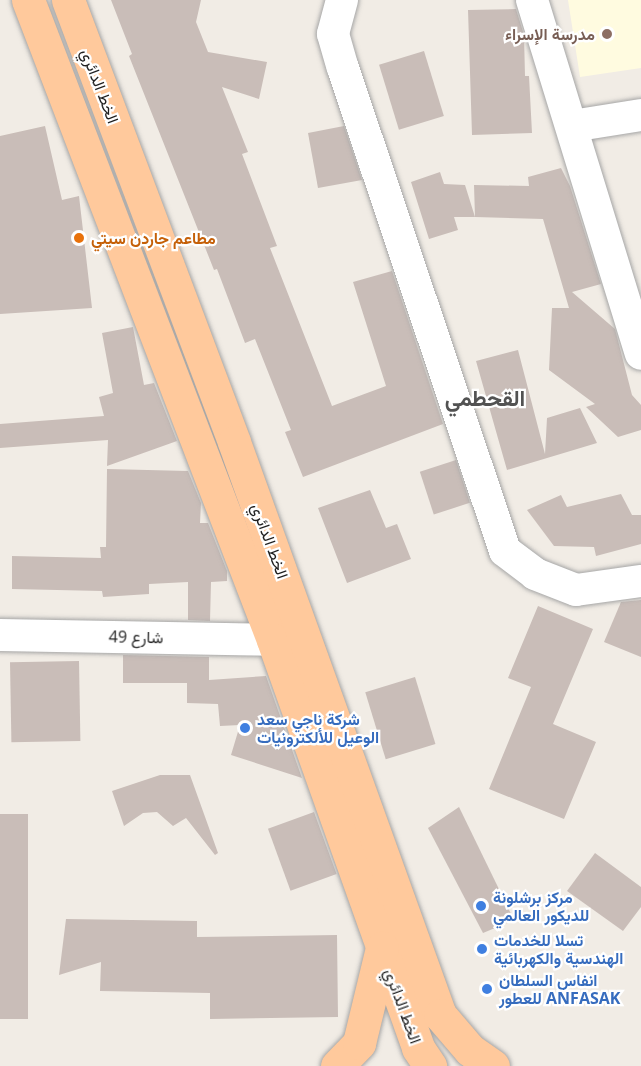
<!DOCTYPE html>
<html>
<head>
<meta charset="utf-8">
<style>
  body { margin:0 }
  #map { position:relative; width:641px; height:1066px; overflow:hidden; background:#f1ece5; font-family:"Open Sans",Vazirmatn,sans-serif }
  div>[style] { position:absolute }
  .education>* { inset:0; background:#fffbe0 }
  .building>* { inset:0; background:#c9bdb8; transform-origin:0 0 }
  .roads { filter:drop-shadow(0 0 2px #a6a6a6) drop-shadow(0 0 2px #a6a6a6) }
  .minor>* { height:32px; margin:-16px; padding:0 16px; transform-origin:16px; border-radius:16px; background:#fff }
  .major>* { height:33px; margin:-16.5px; padding:0 16.5px; transform-origin:16.5px; border-radius:16.5px; background:#ffc99c }
  .dots>* { width:16px; height:16px; translate:-50% -50%; box-sizing:border-box; border:3px solid #fff; border-radius:50% }
  span { translate:-50% -50%; white-space:nowrap; text-align:center; line-height:1.15; -webkit-text-stroke:4.5px #fff; paint-order:stroke }
  .education-label { font-size:16px; color:#785e54; font-weight:700 }
  .right { translate:-100% -50%; text-align:right }
  .street-label { font-size:16px; color:#1f1f1f }
  .food-label { font-size:16px; color:#c56008; font-weight:700 }
  .left { translate:0 -50%; text-align:left }
  .shop-label { font-size:16px; color:#366cbe; font-weight:700 }
  .district-label { font-size:22px; color:#525252; font-weight:700 }
</style>
</head>
<body>
<div id="map">
  <div class="education">
    <div style="clip-path:polygon(568px 0,641px 0,641px 68px,580px 77px)"></div>
  </div>
  <div class="building">
    <div style="clip-path:polygon(111px 0,201px 0,196px 22px,208px 52px,267px 62px,259px 99px,222px 87px,248px 152px,242px 154px,277px 246px,270px 248px,332px 406px,386px 386px,353px 282px,392px 271px,443px 424px,303px 477px,285px 432px,291px 430px,255px 339px,245px 343px,217px 269px,214px 270px,129px 56px,132px 54px)"></div>
    <div style="clip-path:polygon(516px 9px,524px 35px,525px 76px,529px 76px,532px 133px,472px 135px,468px 10px)"></div>
    <div style="left:424px;top:51px;width:68px;height:47px;rotate:73deg"></div>
    <div style="clip-path:polygon(45px 126px,62px 200px,79px 196px,92px 308px,0 314px,0 136px)"></div>
    <div style="clip-path:polygon(344px 126px,362px 180px,318px 188px,308px 133px)"></div>
    <div style="clip-path:polygon(561px 168px,570px 186px,601px 284px,572px 292px,615px 329px,632px 395px,641px 405px,641px 430px,618px 437px,586px 407px,595px 404px,549px 370px,552px 308px,569px 308px,543px 219px,475px 217px,474px 185px,529px 186px,528px 177px)"></div>
    <div style="clip-path:polygon(440px 172px,444px 184px,465px 185px,475px 217px,454px 217px,458px 230px,429px 239px,411px 182px)"></div>
    <div style="clip-path:polygon(133px 327px,144px 385px,154px 383px,177px 441px,107px 466px,108px 440px,0 448px,0 424px,104px 416px,99px 397px,113px 393px,102px 333px)"></div>
    <div style="clip-path:polygon(518px 350px,545px 454px,547px 418px,580px 408px,597px 443px,507px 470px,476px 361px)"></div>
    <div style="left:456px;top:460px;width:45px;height:38px;rotate:72deg"></div>
    <div style="clip-path:polygon(107px 469px,188px 471px,201px 503px,200px 523px,208px 523px,227px 571px,227px 581px,211px 582px,210px 621px,188px 620px,188px 582px,149px 584px,149px 594px,103px 597px,102px 591px,12px 589px,12px 556px,101px 558px,100px 547px,106px 547px)"></div>
    <div style="clip-path:polygon(370px 490px,386px 528px,397px 524px,411px 559px,347px 583px,318px 508px)"></div>
    <div style="clip-path:polygon(621px 494px,632px 515px,641px 515px,641px 544px,596px 556px,594px 547px,554px 546px,527px 510px,561px 495px,567px 507px)"></div>
    <div style="clip-path:polygon(641px 600px,641px 657px,604px 642px,621px 602px)"></div>
    <div style="clip-path:polygon(538px 606px,593px 629px,553px 724px,596px 742px,564px 819px,489px 789px,531px 687px,508px 678px)"></div>
    <div style="clip-path:polygon(123px 655px,209px 657px,209px 680px,266px 676px,302px 778px,231px 755px,240px 725px,220px 726px,218px 704px,187px 703px,187px 683px,123px 683px)"></div>
    <div style="left:79px;top:661px;width:80px;height:69px;rotate:89deg"></div>
    <div style="left:415px;top:677px;width:70px;height:52px;rotate:73deg"></div>
    <div style="clip-path:polygon(160px 775px,190px 775px,218px 853px,215px 855px,186px 818px,173px 826px,157px 812px,143px 813px,124px 826px,112px 791px)"></div>
    <div style="clip-path:polygon(459px 807px,514px 920px,483px 933px,428px 828px)"></div>
    <div style="left:314px;top:812px;width:66px;height:49px;rotate:70deg"></div>
    <div style="left:0;top:814px;width:28px;height:205px"></div>
    <div style="clip-path:polygon(595px 853px,641px 887px,641px 907px,623px 931px,567px 891px)"></div>
    <div style="clip-path:polygon(66px 919px,197px 921px,197px 937px,337px 935px,338px 1017px,210px 1019px,210px 993px,100px 991px,101px 962px,59px 975px)"></div>
  </div>
  <div class="roads">
    <div class="minor">
      <div style="left:342px;top:0;width:35px;rotate:105deg"></div>
      <div style="left:333px;top:34px;width:35px;rotate:74deg"></div>
      <div style="left:343px;top:68px;width:509px;rotate:71.46deg"></div>
      <div style="left:505px;top:551px;width:38px;rotate:37deg"></div>
      <div style="left:535px;top:574px;width:44px;rotate:21.3deg"></div>
      <div style="left:576px;top:590px;width:66px;rotate:-7.9deg"></div>
      <div style="left:532px;top:0;width:370px;rotate:72.9deg"></div>
      <div style="left:572px;top:126px;width:70px;rotate:-9.1deg"></div>
      <div style="left:0;top:635px;width:273px;rotate:1deg"></div>
    </div>
    <div class="major">
      <div style="left:28px;top:0;width:685px;rotate:69.05deg"></div>
      <div style="left:273px;top:640px;width:433px;rotate:70.4deg"></div>
      <div style="left:418px;top:1048px;width:22px;rotate:56deg"></div>
      <div style="left:68px;top:0;width:472px;rotate:69.4deg"></div>
      <div style="left:234px;top:442px;width:609px;rotate:70.23deg"></div>
      <div style="left:440px;top:1015px;width:46px;rotate:49.4deg"></div>
      <div style="left:470px;top:1050px;width:28px;rotate:35deg"></div>
      <div style="left:337px;top:1066px;width:32px;rotate:-46deg"></div>
      <div style="left:359px;top:1043px;width:98px;rotate:-76.4deg"></div>
    </div>
  </div>
  <div class="dots">
    <div style="left:607px;top:34px;background:#8d6e63"></div>
    <div style="left:79px;top:238px;background:#e8710a"></div>
    <div style="left:245px;top:728px;background:#3f7fe0"></div>
    <div style="left:481px;top:906px;background:#3f7fe0"></div>
    <div style="left:482px;top:949px;background:#3f7fe0"></div>
    <div style="left:487px;top:989px;background:#3f7fe0"></div>
  </div>
  <div class="education-label">
    <span class="right" style="left:595px;top:34px">مدرسة الإسراء</span>
  </div>
  <div class="street-label">
    <span style="left:100px;top:86px;rotate:69deg">الخط الدائري</span>
    <span style="left:270px;top:541px;rotate:70deg">الخط الدائري</span>
    <span style="left:136px;top:637px;rotate:1deg">شارع 49</span>
    <span style="left:403px;top:1006px;rotate:70deg">الخط الدائري</span>
  </div>
  <div class="food-label">
    <span class="left" style="left:91px;top:238px">مطاعم جاردن سيتي</span>
  </div>
  <div class="shop-label">
    <span class="left" style="left:257px;top:728px">شركة ناجي سعد<br>الوعيل للألكترونيات</span>
    <span class="left" style="left:493px;top:906px">مركز برشلونة<br>للديكور العالمي</span>
    <span class="left" style="left:494px;top:949px">تسلا للخدمات<br>الهندسية والكهربائية</span>
    <span class="left" style="left:499px;top:989px">انفاس السلطان<br>للعطور ANFASAK</span>
  </div>
  <div class="district-label">
    <span style="left:485px;top:398px">القحطمي</span>
  </div>
</div>
</body>
</html>
